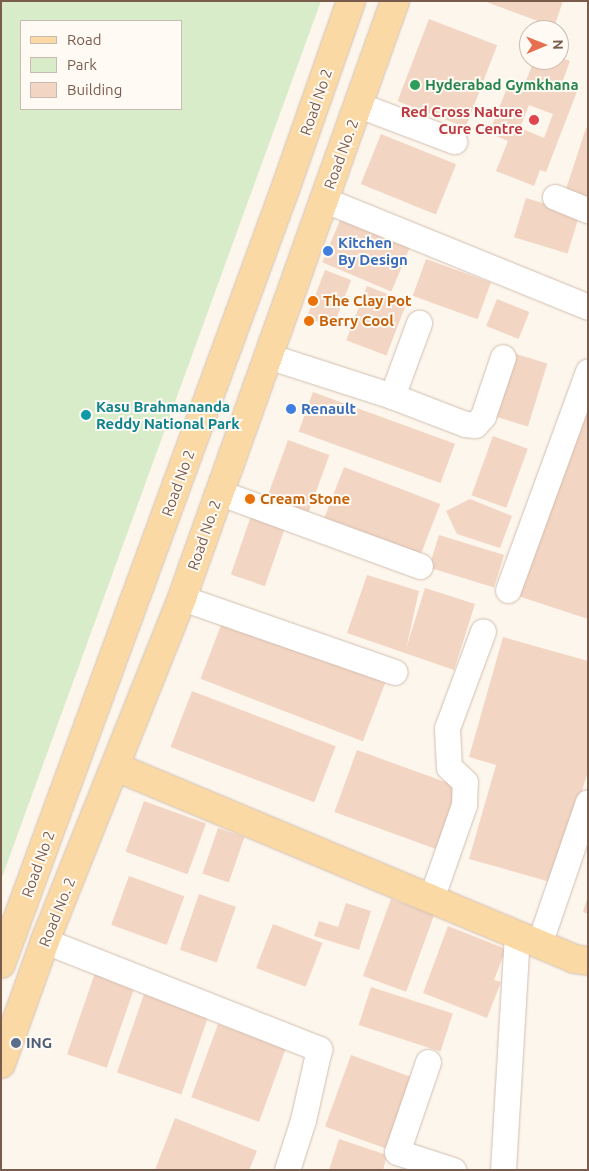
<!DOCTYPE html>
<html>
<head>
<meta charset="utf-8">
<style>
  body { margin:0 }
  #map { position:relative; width:589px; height:1171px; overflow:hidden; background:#fdf6ec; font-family:Ubuntu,sans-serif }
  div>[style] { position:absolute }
  .green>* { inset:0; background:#d8ecc9 }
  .building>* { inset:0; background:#f3d5c3; transform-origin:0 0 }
  .roads { filter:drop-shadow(0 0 1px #d1beb0) drop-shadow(0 0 1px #d1beb0) }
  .minor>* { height:25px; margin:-12.5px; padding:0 12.5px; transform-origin:12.5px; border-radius:12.5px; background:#fff }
  .major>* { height:28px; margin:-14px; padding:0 14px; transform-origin:14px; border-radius:14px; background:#fbd9a5 }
  .dots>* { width:14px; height:14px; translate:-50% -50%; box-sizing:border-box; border:2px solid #fffaf3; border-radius:50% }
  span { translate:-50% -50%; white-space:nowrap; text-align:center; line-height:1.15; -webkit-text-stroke:4px #fffaf3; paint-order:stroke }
  .leisure-label { font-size:15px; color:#27864d; font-weight:700 }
  .left { translate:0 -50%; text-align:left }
  .street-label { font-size:15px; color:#7a5c4d }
  .health-label { font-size:15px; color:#be3a42; font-weight:700 }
  .right { translate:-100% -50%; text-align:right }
  .shop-label { font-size:15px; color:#366cbe; font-weight:700 }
  .food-label { font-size:15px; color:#c56008; font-weight:700 }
  .culture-label { font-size:15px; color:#0d838f; font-weight:700 }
  .service-label { font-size:15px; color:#4e5e75; font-weight:700 }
  .frame { position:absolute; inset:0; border:2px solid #7a5c4d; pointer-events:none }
  .legend { position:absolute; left:20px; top:20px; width:162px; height:90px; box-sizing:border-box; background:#fffaf3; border:1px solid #cabbb1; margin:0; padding:6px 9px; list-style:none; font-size:15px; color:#7a5c4d }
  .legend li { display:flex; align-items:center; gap:10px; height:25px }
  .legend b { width:25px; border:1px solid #cabbb1 }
  .north { position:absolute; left:519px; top:20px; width:50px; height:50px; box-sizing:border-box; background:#fffaf3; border:1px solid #cabbb1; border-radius:50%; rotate:89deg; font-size:14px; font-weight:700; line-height:20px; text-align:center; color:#7a5c4d }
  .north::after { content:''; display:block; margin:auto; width:18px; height:22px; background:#e76f51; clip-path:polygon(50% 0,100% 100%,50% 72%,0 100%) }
</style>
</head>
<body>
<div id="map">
  <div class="green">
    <div style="clip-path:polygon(evenodd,1px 1px,321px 1px,1px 880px,1px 1px,21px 21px,181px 21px,181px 109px,21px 109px,21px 21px)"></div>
  </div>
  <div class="building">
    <div style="clip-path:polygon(484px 1px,563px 1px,554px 27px)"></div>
    <div style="left:429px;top:19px;width:73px;height:88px;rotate:21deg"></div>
    <div style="clip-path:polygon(evenodd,559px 57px,570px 61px,562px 83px,578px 89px,546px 172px,540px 170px,534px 186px,496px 171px,508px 141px,489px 133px,507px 88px,521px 94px,534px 60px,559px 60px,559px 57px,529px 105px,553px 114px,544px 138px,520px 128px,529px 105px)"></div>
    <div style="clip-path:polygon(586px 128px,588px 128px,588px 200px,565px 192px)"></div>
    <div style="left:381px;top:134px;width:81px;height:54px;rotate:22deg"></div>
    <div style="left:526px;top:198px;width:56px;height:41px;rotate:17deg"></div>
    <div style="left:341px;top:218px;width:75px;height:48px;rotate:23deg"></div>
    <div style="left:426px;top:259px;width:69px;height:39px;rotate:20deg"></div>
    <div style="left:325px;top:270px;width:28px;height:51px;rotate:21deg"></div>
    <div style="left:367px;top:286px;width:43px;height:58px;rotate:21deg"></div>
    <div style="left:497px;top:299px;width:35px;height:29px;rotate:22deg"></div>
    <div style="left:510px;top:352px;width:39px;height:66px;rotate:17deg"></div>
    <div style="left:313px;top:392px;width:151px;height:42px;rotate:20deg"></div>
    <div style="clip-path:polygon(588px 393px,588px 619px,518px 596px)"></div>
    <div style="left:493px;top:436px;width:37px;height:63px;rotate:20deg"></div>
    <div style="left:288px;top:440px;width:44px;height:63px;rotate:20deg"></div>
    <div style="left:344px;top:467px;width:103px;height:59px;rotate:21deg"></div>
    <div style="clip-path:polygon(470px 499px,512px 516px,500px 548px,457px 534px,446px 511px)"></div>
    <div style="left:252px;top:513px;width:36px;height:65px;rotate:19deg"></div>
    <div style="left:439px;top:535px;width:68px;height:34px;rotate:17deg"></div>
    <div style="clip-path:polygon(367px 575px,419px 591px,406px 649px,425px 588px,475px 604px,454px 670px,347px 633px)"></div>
    <div style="left:223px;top:620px;width:174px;height:63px;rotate:21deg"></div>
    <div style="clip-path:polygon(503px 637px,588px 661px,588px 771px,554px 883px,469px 859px,496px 765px,469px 757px)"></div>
    <div style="left:192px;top:691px;width:154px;height:60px;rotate:21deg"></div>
    <div style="left:357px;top:750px;width:110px;height:66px;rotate:20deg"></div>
    <div style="left:144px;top:801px;width:66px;height:54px;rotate:20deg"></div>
    <div style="left:218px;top:828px;width:28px;height:48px;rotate:19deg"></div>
    <div style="left:129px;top:876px;width:59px;height:52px;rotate:20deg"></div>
    <div style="left:199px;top:894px;width:39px;height:59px;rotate:19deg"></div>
    <div style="left:391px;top:899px;width:46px;height:82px;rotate:20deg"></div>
    <div style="clip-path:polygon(587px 899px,588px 899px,588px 914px,583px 912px)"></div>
    <div style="clip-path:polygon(346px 903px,371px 911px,359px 950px,314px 936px,319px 921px,338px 927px)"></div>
    <div style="left:273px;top:924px;width:53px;height:47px;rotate:21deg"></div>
    <div style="clip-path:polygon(448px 926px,506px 949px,494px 980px,501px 982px,487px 1018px,423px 993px)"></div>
    <div style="left:96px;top:970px;width:42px;height:89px;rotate:19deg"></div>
    <div style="left:371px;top:987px;width:86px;height:40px;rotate:18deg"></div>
    <div style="left:144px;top:994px;width:68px;height:83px;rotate:19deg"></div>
    <div style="left:218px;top:1024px;width:72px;height:78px;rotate:20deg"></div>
    <div style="left:351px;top:1055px;width:67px;height:76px;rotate:20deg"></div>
    <div style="clip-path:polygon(175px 1118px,257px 1151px,249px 1170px,155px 1170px)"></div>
    <div style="clip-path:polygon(339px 1139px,387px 1155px,383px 1170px,329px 1170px)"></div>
  </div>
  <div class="roads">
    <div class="minor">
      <div style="left:359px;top:105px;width:102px;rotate:20.8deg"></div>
      <div style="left:555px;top:197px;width:35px;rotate:22deg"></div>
      <div style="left:325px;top:200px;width:284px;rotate:22.1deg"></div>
      <div style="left:268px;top:356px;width:130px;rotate:17.9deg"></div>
      <div style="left:392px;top:396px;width:78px;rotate:21deg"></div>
      <div style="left:465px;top:424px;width:10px;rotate:6deg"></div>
      <div style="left:475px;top:425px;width:12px;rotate:-48deg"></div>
      <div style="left:483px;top:416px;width:62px;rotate:-71.3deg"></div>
      <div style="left:392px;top:396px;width:78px;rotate:-69.7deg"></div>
      <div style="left:218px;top:492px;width:215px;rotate:20.1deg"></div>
      <div style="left:508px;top:590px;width:233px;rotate:-69.9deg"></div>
      <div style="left:182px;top:598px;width:225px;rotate:19.2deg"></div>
      <div style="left:431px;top:899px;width:100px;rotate:-70.7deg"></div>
      <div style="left:464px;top:805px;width:23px;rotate:-88deg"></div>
      <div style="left:465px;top:782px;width:22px;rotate:-137deg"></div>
      <div style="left:449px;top:767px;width:39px;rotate:-93deg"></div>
      <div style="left:447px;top:728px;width:103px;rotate:-69.6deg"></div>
      <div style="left:45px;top:941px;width:295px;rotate:21.5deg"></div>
      <div style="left:319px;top:1049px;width:73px;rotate:102.7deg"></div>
      <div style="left:303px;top:1120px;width:52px;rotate:107.7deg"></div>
      <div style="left:539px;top:944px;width:150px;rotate:-71deg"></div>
      <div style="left:428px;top:1062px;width:95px;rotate:109deg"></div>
      <div style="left:397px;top:1152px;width:59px;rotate:17.8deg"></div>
      <div style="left:503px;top:1170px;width:234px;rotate:-86.6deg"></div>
    </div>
    <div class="major">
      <div style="left:116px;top:767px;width:497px;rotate:22.7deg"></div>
      <div style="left:574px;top:959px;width:14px;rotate:8deg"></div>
      <div style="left:1px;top:964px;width:831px;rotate:-69.86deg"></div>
      <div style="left:287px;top:184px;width:194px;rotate:-70.7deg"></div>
      <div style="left:1px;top:1064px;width:131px;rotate:-70.3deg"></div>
      <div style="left:45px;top:941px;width:369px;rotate:-68.2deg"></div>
      <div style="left:182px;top:598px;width:634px;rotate:-70.36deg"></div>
    </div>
  </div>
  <div class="dots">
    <div style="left:415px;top:85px;background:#2e9e5b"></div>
    <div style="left:534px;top:120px;background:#e0444e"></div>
    <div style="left:328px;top:251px;background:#3f7fe0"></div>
    <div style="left:313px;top:301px;background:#e8710a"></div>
    <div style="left:309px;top:321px;background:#e8710a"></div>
    <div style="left:291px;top:409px;background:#3f7fe0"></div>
    <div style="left:86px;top:415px;background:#0f9aa8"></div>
    <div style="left:250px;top:499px;background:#e8710a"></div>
    <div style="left:16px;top:1043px;background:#5c6f8a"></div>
  </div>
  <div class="leisure-label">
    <span class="left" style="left:425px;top:85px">Hyderabad Gymkhana</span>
  </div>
  <div class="street-label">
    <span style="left:316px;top:102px;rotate:-71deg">Road No 2</span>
    <span style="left:341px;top:154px;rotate:-70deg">Road No. 2</span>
    <span style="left:178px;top:483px;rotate:-70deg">Road No 2</span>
    <span style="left:204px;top:535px;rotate:-71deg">Road No. 2</span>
    <span style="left:38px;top:864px;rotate:-70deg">Road No 2</span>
    <span style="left:57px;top:912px;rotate:-68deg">Road No. 2</span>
  </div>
  <div class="health-label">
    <span class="right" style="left:523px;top:120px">Red Cross Nature<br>Cure Centre</span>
  </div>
  <div class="shop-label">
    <span class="left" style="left:338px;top:251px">Kitchen<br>By Design</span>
    <span class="left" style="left:301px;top:409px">Renault</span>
  </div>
  <div class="food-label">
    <span class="left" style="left:323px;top:301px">The Clay Pot</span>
    <span class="left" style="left:319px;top:321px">Berry Cool</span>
    <span class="left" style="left:260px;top:499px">Cream Stone</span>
  </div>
  <div class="culture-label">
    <span class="left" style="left:96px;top:415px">Kasu Brahmananda<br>Reddy National Park</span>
  </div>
  <div class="service-label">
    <span class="left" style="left:26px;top:1043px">ING</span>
  </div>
  <div class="frame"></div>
  <ul class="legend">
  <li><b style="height:6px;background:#fbd9a5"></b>Road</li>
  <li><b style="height:14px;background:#d8ecc9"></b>Park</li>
  <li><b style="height:14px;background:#f3d5c3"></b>Building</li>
  </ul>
  <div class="north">N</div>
</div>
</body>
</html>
